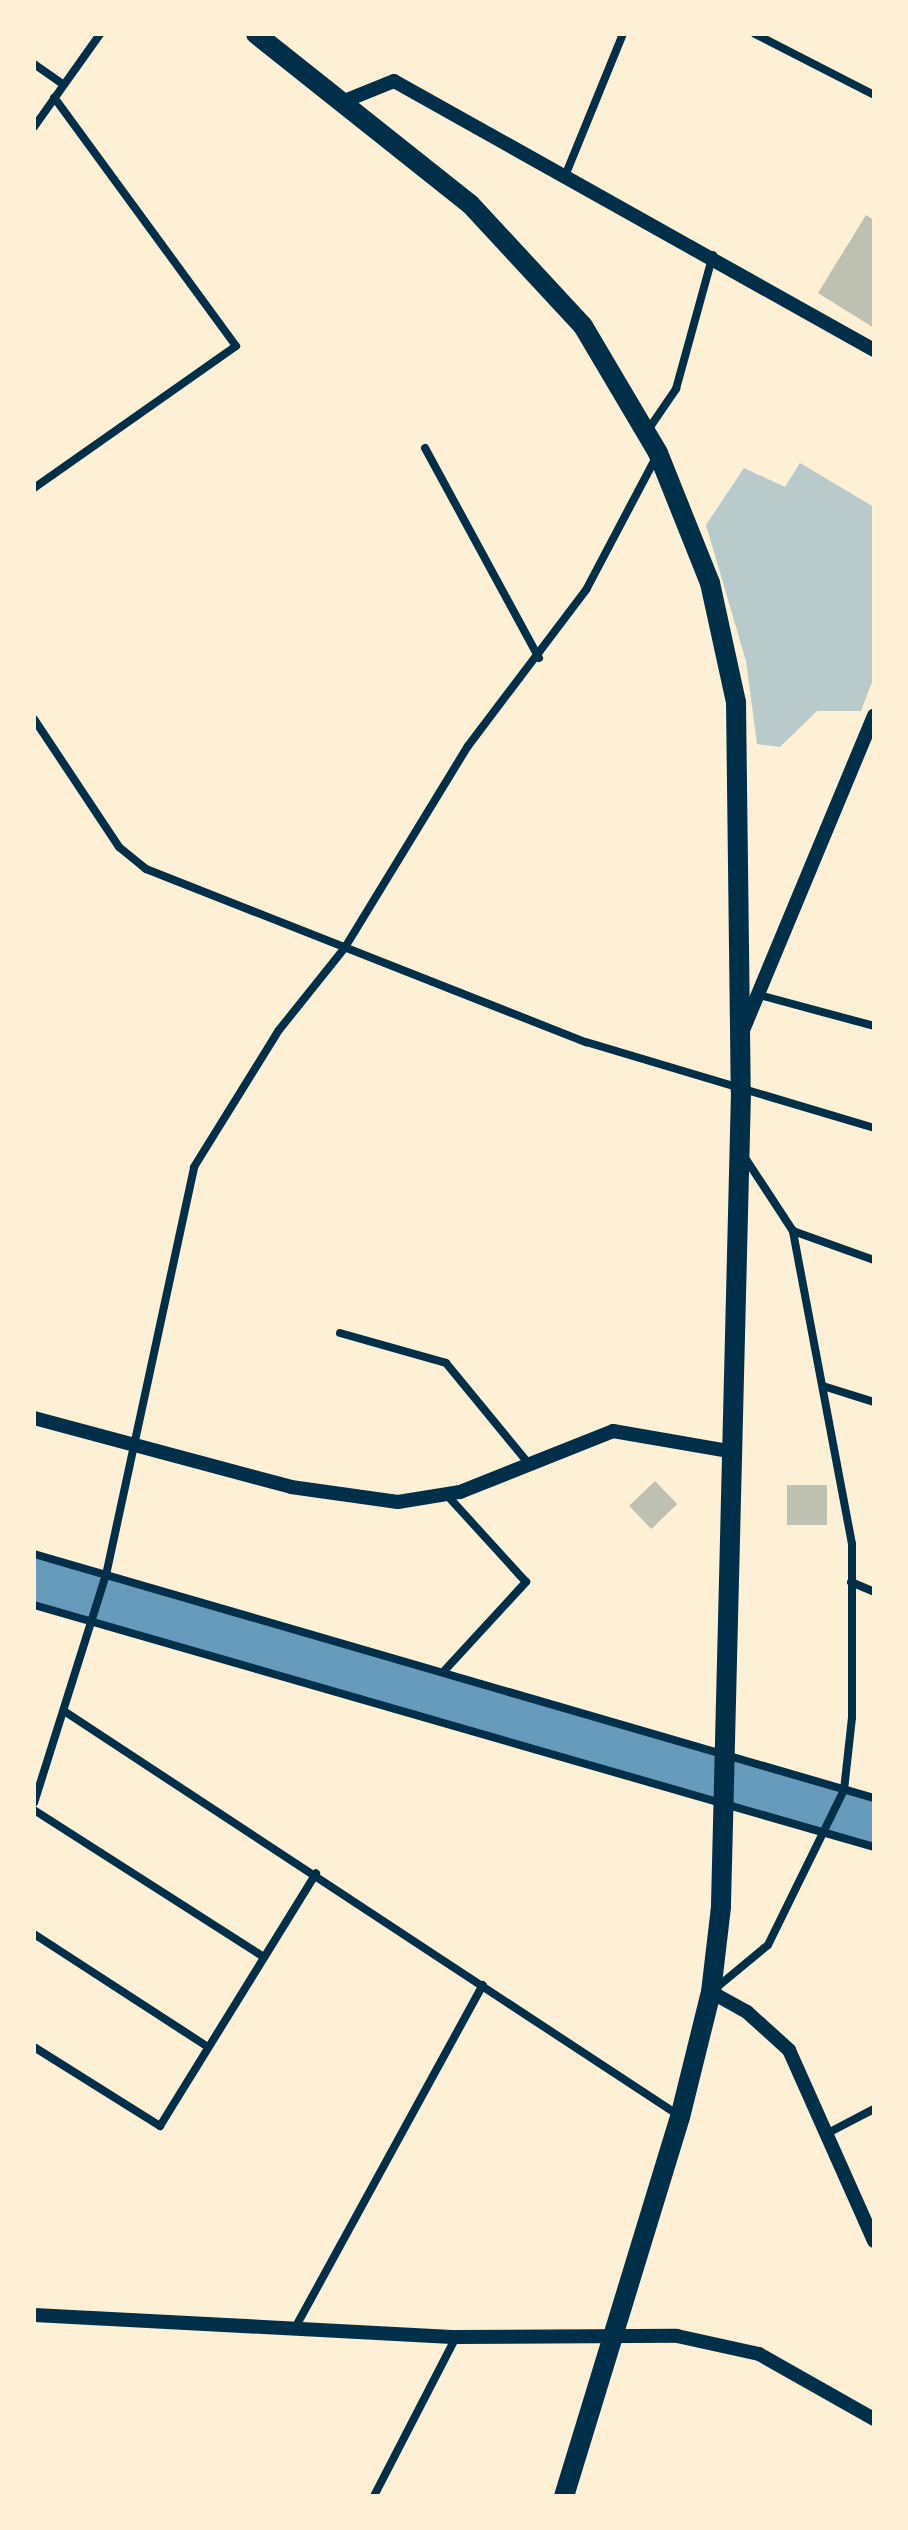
<!DOCTYPE html>
<html>
<head>
<meta charset="utf-8">
<style>
  body { margin:0 }
  #map { position:relative; width:908px; height:2530px; overflow:hidden; background:#fdf0d5; font-family:Manrope,sans-serif }
  div>[style] { position:absolute }
  .green>* { inset:0; background:#b9caca }
  .river>* { height:50px; margin:-25px; padding:0 25px; transform-origin:25px; border-radius:25px; background:#669bbc }
  .building>* { inset:0; background:#bec0b2; transform-origin:0 0 }
  .minor>* { height:8px; margin:-4px; padding:0 4px; transform-origin:4px; border-radius:4px; background:#003049 }
  .tertiary>* { height:14px; margin:-7px; padding:0 7px; transform-origin:7px; border-radius:7px; background:#003049 }
  .primary>* { height:20px; margin:-10px; padding:0 10px; transform-origin:10px; border-radius:10px; background:#003049 }
  span { translate:-50% -50%; white-space:nowrap; text-align:center; line-height:1.15; -webkit-text-stroke:6px #fdf0d5; paint-order:stroke }
  .frame { position:absolute; inset:0; border:36px solid #fdf0d5; pointer-events:none }
</style>
</head>
<body>
<div id="map">
  <div class="green">
    <div style="clip-path:polygon(800px 463px,874px 507px,874px 677px,861px 711px,817px 711px,780px 747px,757px 744px,746px 661px,706px 525px,744px 468px,785px 487px)"></div>
  </div>
  <div class="river">
    <div style="left:34px;top:1579px;width:875px;rotate:16.2deg"></div>
  </div>
  <div class="building">
    <div style="clip-path:polygon(866px 215px,874px 220px,874px 328px,818px 293px)"></div>
    <div style="left:655px;top:1481px;width:32px;height:36px;rotate:46deg"></div>
    <div style="left:787px;top:1485px;width:40px;height:40px"></div>
  </div>
  <div class="minor">
    <div style="left:755px;top:34px;width:134px;rotate:27.1deg"></div>
    <div style="left:34px;top:64px;width:35px;rotate:35deg"></div>
    <div style="left:34px;top:127px;width:114px;rotate:-54.6deg"></div>
    <div style="left:565px;top:176px;width:153px;rotate:-67.8deg"></div>
    <div style="left:648px;top:430px;width:50px;rotate:-55.7deg"></div>
    <div style="left:676px;top:389px;width:139px;rotate:-74.6deg"></div>
    <div style="left:425px;top:448px;width:239px;rotate:61.5deg"></div>
    <div style="left:34px;top:488px;width:247px;rotate:-35.1deg"></div>
    <div style="left:236px;top:346px;width:308px;rotate:-126.2deg"></div>
    <div style="left:34px;top:719px;width:154px;rotate:56.4deg"></div>
    <div style="left:119px;top:847px;width:35px;rotate:39deg"></div>
    <div style="left:146px;top:869px;width:473px;rotate:21.5deg"></div>
    <div style="left:586px;top:1042px;width:301px;rotate:16.6deg"></div>
    <div style="left:763px;top:996px;width:115px;rotate:15.1deg"></div>
    <div style="left:793px;top:1231px;width:86px;rotate:19.7deg"></div>
    <div style="left:340px;top:1333px;width:110px;rotate:15.8deg"></div>
    <div style="left:446px;top:1363px;width:131px;rotate:50.6deg"></div>
    <div style="left:823px;top:1386px;width:53px;rotate:17.4deg"></div>
    <div style="left:34px;top:1554px;width:875px;rotate:16.2deg"></div>
    <div style="left:851px;top:1582px;width:25px;rotate:23deg"></div>
    <div style="left:34px;top:1605px;width:874px;rotate:16.07deg"></div>
    <div style="left:445px;top:1670px;width:120px;rotate:-47.4deg"></div>
    <div style="left:526px;top:1582px;width:119px;rotate:-132.3deg"></div>
    <div style="left:64px;top:1711px;width:735px;rotate:33.34deg"></div>
    <div style="left:34px;top:1803px;width:239px;rotate:-72.5deg"></div>
    <div style="left:106px;top:1575px;width:417px;rotate:-77.8deg"></div>
    <div style="left:194px;top:1167px;width:161px;rotate:-58.2deg"></div>
    <div style="left:279px;top:1030px;width:104px;rotate:-51.3deg"></div>
    <div style="left:344px;top:949px;width:238px;rotate:-58.6deg"></div>
    <div style="left:468px;top:746px;width:196px;rotate:-52.9deg"></div>
    <div style="left:586px;top:590px;width:150px;rotate:-62.2deg"></div>
    <div style="left:34px;top:1810px;width:273px;rotate:32.6deg"></div>
    <div style="left:34px;top:1934px;width:207px;rotate:33deg"></div>
    <div style="left:716px;top:1988px;width:67px;rotate:-39.6deg"></div>
    <div style="left:768px;top:1945px;width:173px;rotate:-63.9deg"></div>
    <div style="left:844px;top:1790px;width:73px;rotate:-83.7deg"></div>
    <div style="left:852px;top:1717px;width:173px;rotate:-90deg"></div>
    <div style="left:852px;top:1544px;width:319px;rotate:-100.7deg"></div>
    <div style="left:793px;top:1231px;width:90px;rotate:-123.2deg"></div>
    <div style="left:34px;top:2047px;width:149px;rotate:32.1deg"></div>
    <div style="left:160px;top:2126px;width:297px;rotate:-58.3deg"></div>
    <div style="left:828px;top:2133px;width:52px;rotate:-27.6deg"></div>
    <div style="left:295px;top:2328px;width:391px;rotate:-61.3deg"></div>
    <div style="left:374px;top:2496px;width:179px;rotate:-62.7deg"></div>
  </div>
  <div class="tertiary">
    <div style="left:342px;top:102px;width:56px;rotate:-22deg"></div>
    <div style="left:394px;top:81px;width:550px;rotate:29.27deg"></div>
    <div style="left:741px;top:1035px;width:346px;rotate:-67.4deg"></div>
    <div style="left:34px;top:1418px;width:266px;rotate:15deg"></div>
    <div style="left:291px;top:1487px;width:108px;rotate:8deg"></div>
    <div style="left:398px;top:1502px;width:63px;rotate:-9.2deg"></div>
    <div style="left:460px;top:1492px;width:165px;rotate:-21.7deg"></div>
    <div style="left:613px;top:1431px;width:118px;rotate:9.8deg"></div>
    <div style="left:711px;top:1992px;width:41px;rotate:29.1deg"></div>
    <div style="left:747px;top:2012px;width:57px;rotate:42.1deg"></div>
    <div style="left:789px;top:2050px;width:209px;rotate:66deg"></div>
    <div style="left:34px;top:2315px;width:423px;rotate:3deg"></div>
    <div style="left:456px;top:2337px;width:221px;rotate:-0.3deg"></div>
    <div style="left:677px;top:2336px;width:84px;rotate:12.4deg"></div>
    <div style="left:759px;top:2354px;width:132px;rotate:29.5deg"></div>
  </div>
  <div class="primary">
    <div style="left:256px;top:34px;width:273px;rotate:38.5deg"></div>
    <div style="left:470px;top:204px;width:166px;rotate:47.2deg"></div>
    <div style="left:583px;top:326px;width:147px;rotate:59.4deg"></div>
    <div style="left:658px;top:453px;width:140px;rotate:68.2deg"></div>
    <div style="left:710px;top:583px;width:122px;rotate:77.7deg"></div>
    <div style="left:736px;top:702px;width:390px;rotate:89.3deg"></div>
    <div style="left:741px;top:1092px;width:815px;rotate:91.41deg"></div>
    <div style="left:721px;top:1907px;width:86px;rotate:96.7deg"></div>
    <div style="left:711px;top:1992px;width:129px;rotate:103.9deg"></div>
    <div style="left:680px;top:2117px;width:396px;rotate:107deg"></div>
  </div>
  <div class="frame"></div>
</div>
</body>
</html>
